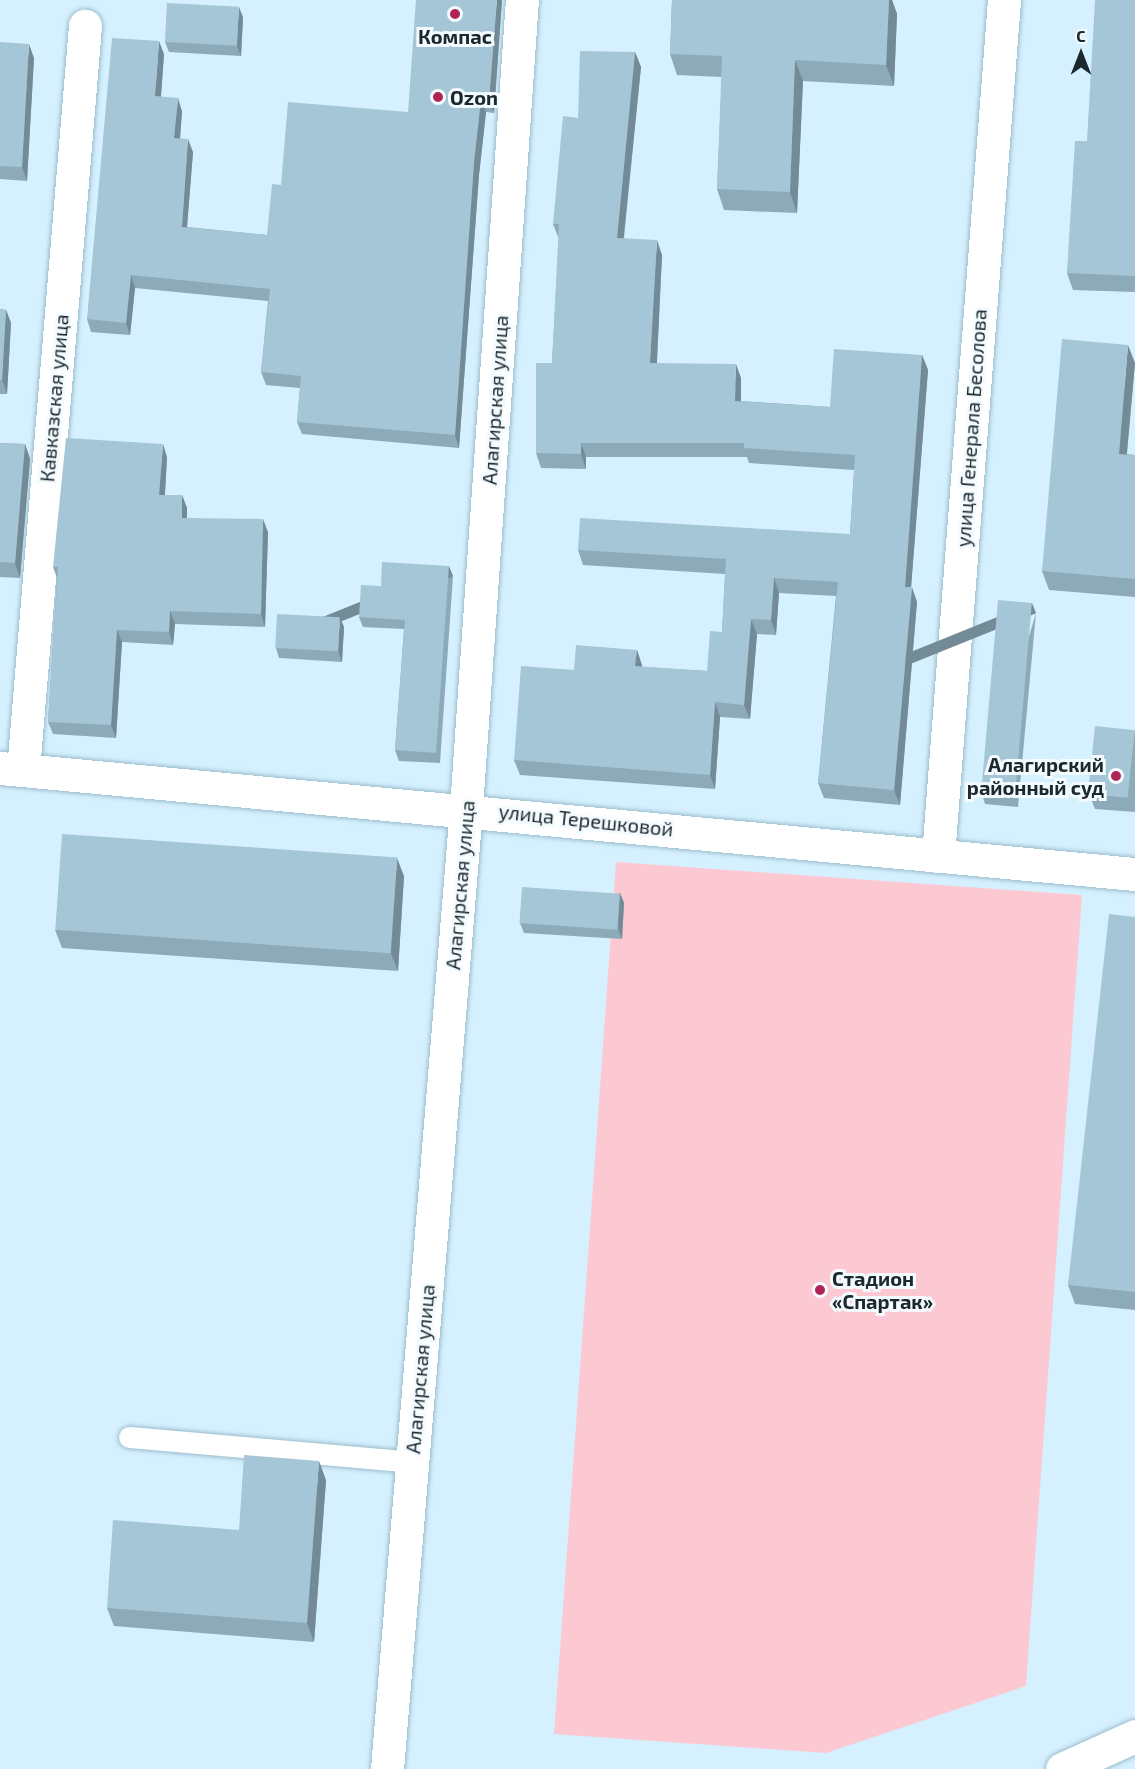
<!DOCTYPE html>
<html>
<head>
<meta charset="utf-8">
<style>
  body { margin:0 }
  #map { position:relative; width:1135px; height:1769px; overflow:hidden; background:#d5f1ff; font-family:"Exo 2",sans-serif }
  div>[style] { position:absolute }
  .green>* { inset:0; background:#fcc9d3 }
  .roads { filter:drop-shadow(0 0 2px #9bbdcd) drop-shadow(0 0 2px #9bbdcd) }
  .lane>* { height:21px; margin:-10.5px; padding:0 10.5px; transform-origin:10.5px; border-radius:10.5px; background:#fff }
  .street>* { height:33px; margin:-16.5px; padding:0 16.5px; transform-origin:16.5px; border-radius:16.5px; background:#fff }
  .wall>* { inset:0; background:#8daab8 }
  .shaded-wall>* { inset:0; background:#738b96; transform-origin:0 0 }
  .building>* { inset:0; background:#a4c6d6; transform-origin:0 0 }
  .dots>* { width:16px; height:16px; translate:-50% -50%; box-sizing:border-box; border:3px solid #f4fbfe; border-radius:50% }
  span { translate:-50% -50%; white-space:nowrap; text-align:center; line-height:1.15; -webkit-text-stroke:6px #f4fbfe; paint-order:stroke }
  .poi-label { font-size:20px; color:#1b282e; font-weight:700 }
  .left { translate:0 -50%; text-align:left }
  .right { translate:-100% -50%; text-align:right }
  .street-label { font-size:20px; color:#1b282e }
  .north { position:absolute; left:1051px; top:24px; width:60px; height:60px; -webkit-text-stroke:4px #f4fbfe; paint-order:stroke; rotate:0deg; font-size:16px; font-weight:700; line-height:24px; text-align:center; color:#1b282e }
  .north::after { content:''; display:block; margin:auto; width:21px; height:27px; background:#1b282e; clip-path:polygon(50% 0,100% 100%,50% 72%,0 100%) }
</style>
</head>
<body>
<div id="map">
  <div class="green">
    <div style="clip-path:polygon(616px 862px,1082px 895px,1026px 1686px,826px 1753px,554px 1734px)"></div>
  </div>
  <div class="roads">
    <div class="lane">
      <div style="left:129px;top:1437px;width:284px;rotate:5deg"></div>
    </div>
    <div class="street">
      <div style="left:0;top:768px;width:1140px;rotate:5.34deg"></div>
      <div style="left:23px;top:770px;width:747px;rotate:-85.24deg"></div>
      <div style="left:938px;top:856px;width:859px;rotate:-85.59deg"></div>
      <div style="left:387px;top:1769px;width:964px;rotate:-85.3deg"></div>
      <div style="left:466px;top:808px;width:810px;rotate:-86.04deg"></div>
      <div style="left:1062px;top:1769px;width:80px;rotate:-24.3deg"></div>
    </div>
  </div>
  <div class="wall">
    <div style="clip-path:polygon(502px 0,494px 113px,486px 112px,479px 175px,459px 448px,302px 434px,297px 422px,300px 388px,266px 385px,261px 372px,268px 301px,135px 288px,130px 335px,91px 332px,87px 319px,164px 54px,161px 97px,182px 111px,180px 139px,193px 152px,187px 227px,267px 235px,281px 185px,408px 112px)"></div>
    <div style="clip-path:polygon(672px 0,892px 0,897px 14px,894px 86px,803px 81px,797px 213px,724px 210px,717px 189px,722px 77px,677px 75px,670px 54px)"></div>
    <div style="clip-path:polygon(1135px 0,1135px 292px,1073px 290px,1067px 273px,1087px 141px)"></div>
    <div style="clip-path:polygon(243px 17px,241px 56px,169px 52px,165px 42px)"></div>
    <div style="clip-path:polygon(0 42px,34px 58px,27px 181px,0 179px)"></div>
    <div style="clip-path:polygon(635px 52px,641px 67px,624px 238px,662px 255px,657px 363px,741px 378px,741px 401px,830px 407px,922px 355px,928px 370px,911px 587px,917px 602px,900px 805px,824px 798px,818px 783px,836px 596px,779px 593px,776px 635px,757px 634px,750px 719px,720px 717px,715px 789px,520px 775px,514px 760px,574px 670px,637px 650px,642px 667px,707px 671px,722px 632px,725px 574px,583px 565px,578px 550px,850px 534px,854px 470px,749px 463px,747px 457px,586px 457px,586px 469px,541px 468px,536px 453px,552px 363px,559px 239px,553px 224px,578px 118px)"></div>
    <div style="clip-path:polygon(0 309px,6px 310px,11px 323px,7px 394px,0 394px)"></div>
    <div style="clip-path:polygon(1135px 363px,1127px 454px,1135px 455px,1135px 597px,1049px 590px,1042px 571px)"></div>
    <div style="clip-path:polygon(0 443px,25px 444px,30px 459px,20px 578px,0 577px)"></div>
    <div style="clip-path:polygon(167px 457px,165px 495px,182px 495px,187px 508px,187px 518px,268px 532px,265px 627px,175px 624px,173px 645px,122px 642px,116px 738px,53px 734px,48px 722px,57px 578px,53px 567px)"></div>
    <div style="clip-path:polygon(453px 576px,440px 763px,399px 761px,395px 750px,404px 629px,363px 627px,359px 617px,381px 586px)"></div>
    <div style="clip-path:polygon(1036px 613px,1018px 807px,985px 804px,982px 794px)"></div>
    <div style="clip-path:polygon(344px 627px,342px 662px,279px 658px,276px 648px)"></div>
    <div style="clip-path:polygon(1135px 730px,1135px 812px,1095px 809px,1089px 794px)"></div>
    <div style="clip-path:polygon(404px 876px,398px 971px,62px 948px,55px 930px)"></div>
    <div style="clip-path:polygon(620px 893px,624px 903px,622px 939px,524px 933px,520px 923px)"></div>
    <div style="clip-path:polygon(1135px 917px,1135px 1310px,1075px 1304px,1068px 1285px)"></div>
    <div style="clip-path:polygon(326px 1480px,314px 1642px,114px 1626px,107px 1608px)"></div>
  </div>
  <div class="shaded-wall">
    <div style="clip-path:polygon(497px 0,502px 0,494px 113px,489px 100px)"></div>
    <div style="clip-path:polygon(889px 0,892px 0,897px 14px,894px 86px,886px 65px)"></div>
    <div style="clip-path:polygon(239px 7px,243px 17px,241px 56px,237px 46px)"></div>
    <div style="clip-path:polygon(159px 41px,164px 54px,160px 109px,155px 96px)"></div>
    <div style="clip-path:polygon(29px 44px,34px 58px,27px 181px,22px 167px)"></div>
    <div style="clip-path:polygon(635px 52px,641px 67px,622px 252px,617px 238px)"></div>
    <div style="clip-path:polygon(795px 60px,803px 81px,797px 213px,790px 192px)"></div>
    <div style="clip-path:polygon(178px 98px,182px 111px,179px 151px,174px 138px)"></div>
    <div style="clip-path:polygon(481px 99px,486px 112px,479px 175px,459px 448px,455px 435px,474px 162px)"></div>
    <div style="clip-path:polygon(188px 139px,193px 152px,186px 239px,182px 227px)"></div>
    <div style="clip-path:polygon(657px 240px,662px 255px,656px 378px,650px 363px)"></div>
    <div style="clip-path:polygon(131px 275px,135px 288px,130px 335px,126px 323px)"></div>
    <div style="clip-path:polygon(6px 310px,11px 323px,7px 394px,2px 380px)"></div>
    <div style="clip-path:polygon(1128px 345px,1135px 363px,1125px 472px,1119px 454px)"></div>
    <div style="clip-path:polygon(922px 355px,928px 370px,910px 601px,905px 587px)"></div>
    <div style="clip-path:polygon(736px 364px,741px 378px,741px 416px,735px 401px)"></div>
    <div style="clip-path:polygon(581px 443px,586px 457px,586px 469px,581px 454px)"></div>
    <div style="clip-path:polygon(25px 444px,30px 459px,20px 578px,15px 563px)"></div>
    <div style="clip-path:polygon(163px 444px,167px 457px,164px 508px,159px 495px)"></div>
    <div style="clip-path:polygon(182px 495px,187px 508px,187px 530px,182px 518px)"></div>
    <div style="clip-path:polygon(263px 519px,268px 532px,265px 627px,261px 614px)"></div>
    <div style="left:449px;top:566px;width:11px;height:187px;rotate:68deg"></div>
    <div style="clip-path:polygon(774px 578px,779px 593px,776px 635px,771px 620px)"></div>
    <div style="clip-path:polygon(912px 587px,917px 602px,900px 805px,894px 790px)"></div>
    <div style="left:1032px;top:603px;width:11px;height:195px;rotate:68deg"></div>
    <div style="clip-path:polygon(170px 611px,175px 624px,173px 645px,169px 632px)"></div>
    <div style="clip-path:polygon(340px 617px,344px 627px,342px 662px,338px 651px)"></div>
    <div style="clip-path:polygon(751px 619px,757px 634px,750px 719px,744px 705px)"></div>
    <div style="clip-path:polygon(117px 630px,122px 642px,116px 738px,111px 725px)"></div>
    <div style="clip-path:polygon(637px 650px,642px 665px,641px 681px,635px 666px)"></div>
    <div style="clip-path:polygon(715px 702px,720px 717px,715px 789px,710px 775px)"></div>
    <div style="clip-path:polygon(397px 858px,404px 876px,398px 971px,391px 953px)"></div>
    <div style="clip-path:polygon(620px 893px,624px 903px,622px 939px,618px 929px)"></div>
    <div style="clip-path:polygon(319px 1461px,326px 1480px,314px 1642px,307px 1623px)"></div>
  </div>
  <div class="building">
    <div style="clip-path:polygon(416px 0,497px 0,489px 100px,481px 99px,474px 162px,455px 435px,297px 422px,301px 376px,261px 372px,270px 289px,131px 275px,126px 323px,87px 319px,112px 38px,159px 41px,155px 96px,178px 98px,174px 138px,188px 139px,182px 227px,267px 235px,272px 184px,281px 185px,288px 102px,408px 112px)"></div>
    <div style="clip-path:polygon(672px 0,889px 0,886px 65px,795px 60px,790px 192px,717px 189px,722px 56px,670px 54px)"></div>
    <div style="clip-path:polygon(1095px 0,1135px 0,1135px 276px,1067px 273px,1075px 141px,1087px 141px)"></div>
    <div style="left:167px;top:3px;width:72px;height:39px;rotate:3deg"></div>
    <div style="clip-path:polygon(0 42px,29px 44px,22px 167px,0 166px)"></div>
    <div style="clip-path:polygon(580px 51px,635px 52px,617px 238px,657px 240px,650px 363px,736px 364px,735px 401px,830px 407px,834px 349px,922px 355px,905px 587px,912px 587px,894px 790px,818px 783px,838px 582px,774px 578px,771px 620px,751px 619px,744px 705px,715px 702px,710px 775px,514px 760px,521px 666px,574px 670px,576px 645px,637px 650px,635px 666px,707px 671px,710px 631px,722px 632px,726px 559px,578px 550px,580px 518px,850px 534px,855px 455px,744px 448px,744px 443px,581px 443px,581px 454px,536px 453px,536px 363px,552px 363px,559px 224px,553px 224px,563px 116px,578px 118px)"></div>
    <div style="clip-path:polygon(0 309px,6px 310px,2px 380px,0 380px)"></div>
    <div style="clip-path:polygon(1062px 339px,1128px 345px,1119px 454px,1135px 455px,1135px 579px,1042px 571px)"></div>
    <div style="clip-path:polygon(66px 438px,163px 444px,159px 495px,182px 495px,182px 518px,263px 519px,261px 614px,170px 611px,169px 632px,117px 630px,111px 725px,48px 722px,58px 567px,53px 567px)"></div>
    <div style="clip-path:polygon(0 443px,25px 444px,15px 563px,0 562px)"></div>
    <div style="clip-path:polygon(382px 562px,449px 566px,436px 753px,395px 750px,405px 620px,359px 617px,361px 585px,381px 586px)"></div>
    <div style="left:998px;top:600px;width:34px;height:195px;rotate:5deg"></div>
    <div style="left:277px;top:614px;width:63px;height:34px;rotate:3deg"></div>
    <div style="left:1095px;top:726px;width:40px;height:68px;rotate:6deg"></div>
    <div style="left:62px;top:834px;width:336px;height:96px;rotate:4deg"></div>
    <div style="left:522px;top:887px;width:98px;height:36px;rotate:4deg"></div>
    <div style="clip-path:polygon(1109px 914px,1135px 917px,1135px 1292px,1068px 1285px)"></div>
    <div style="clip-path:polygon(244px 1455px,319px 1461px,307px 1623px,107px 1608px,113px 1520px,239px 1530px)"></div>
  </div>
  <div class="dots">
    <div style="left:455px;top:14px;background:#b12256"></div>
    <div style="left:438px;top:97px;background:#b12256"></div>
    <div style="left:1116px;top:776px;background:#b12256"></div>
    <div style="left:820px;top:1290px;background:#b12256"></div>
  </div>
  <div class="poi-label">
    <span style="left:455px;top:36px">Компас</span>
    <span class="left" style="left:450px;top:97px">Ozon</span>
    <span class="right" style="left:1104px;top:776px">Алагирский<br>районный суд</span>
    <span class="left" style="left:832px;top:1290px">Стадион<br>«Спартак»</span>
  </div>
  <div class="street-label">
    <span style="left:54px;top:398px;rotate:-85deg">Кавказская улица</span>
    <span style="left:495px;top:400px;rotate:-86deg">Алагирская улица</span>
    <span style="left:971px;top:428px;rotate:-86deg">улица Генерала Бесолова</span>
    <span style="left:586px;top:820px;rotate:6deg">улица Терешковой</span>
    <span style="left:460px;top:885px;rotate:-85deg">Алагирская улица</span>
    <span style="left:420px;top:1369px;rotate:-85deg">Алагирская улица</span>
  </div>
  <div class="north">С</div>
</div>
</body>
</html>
